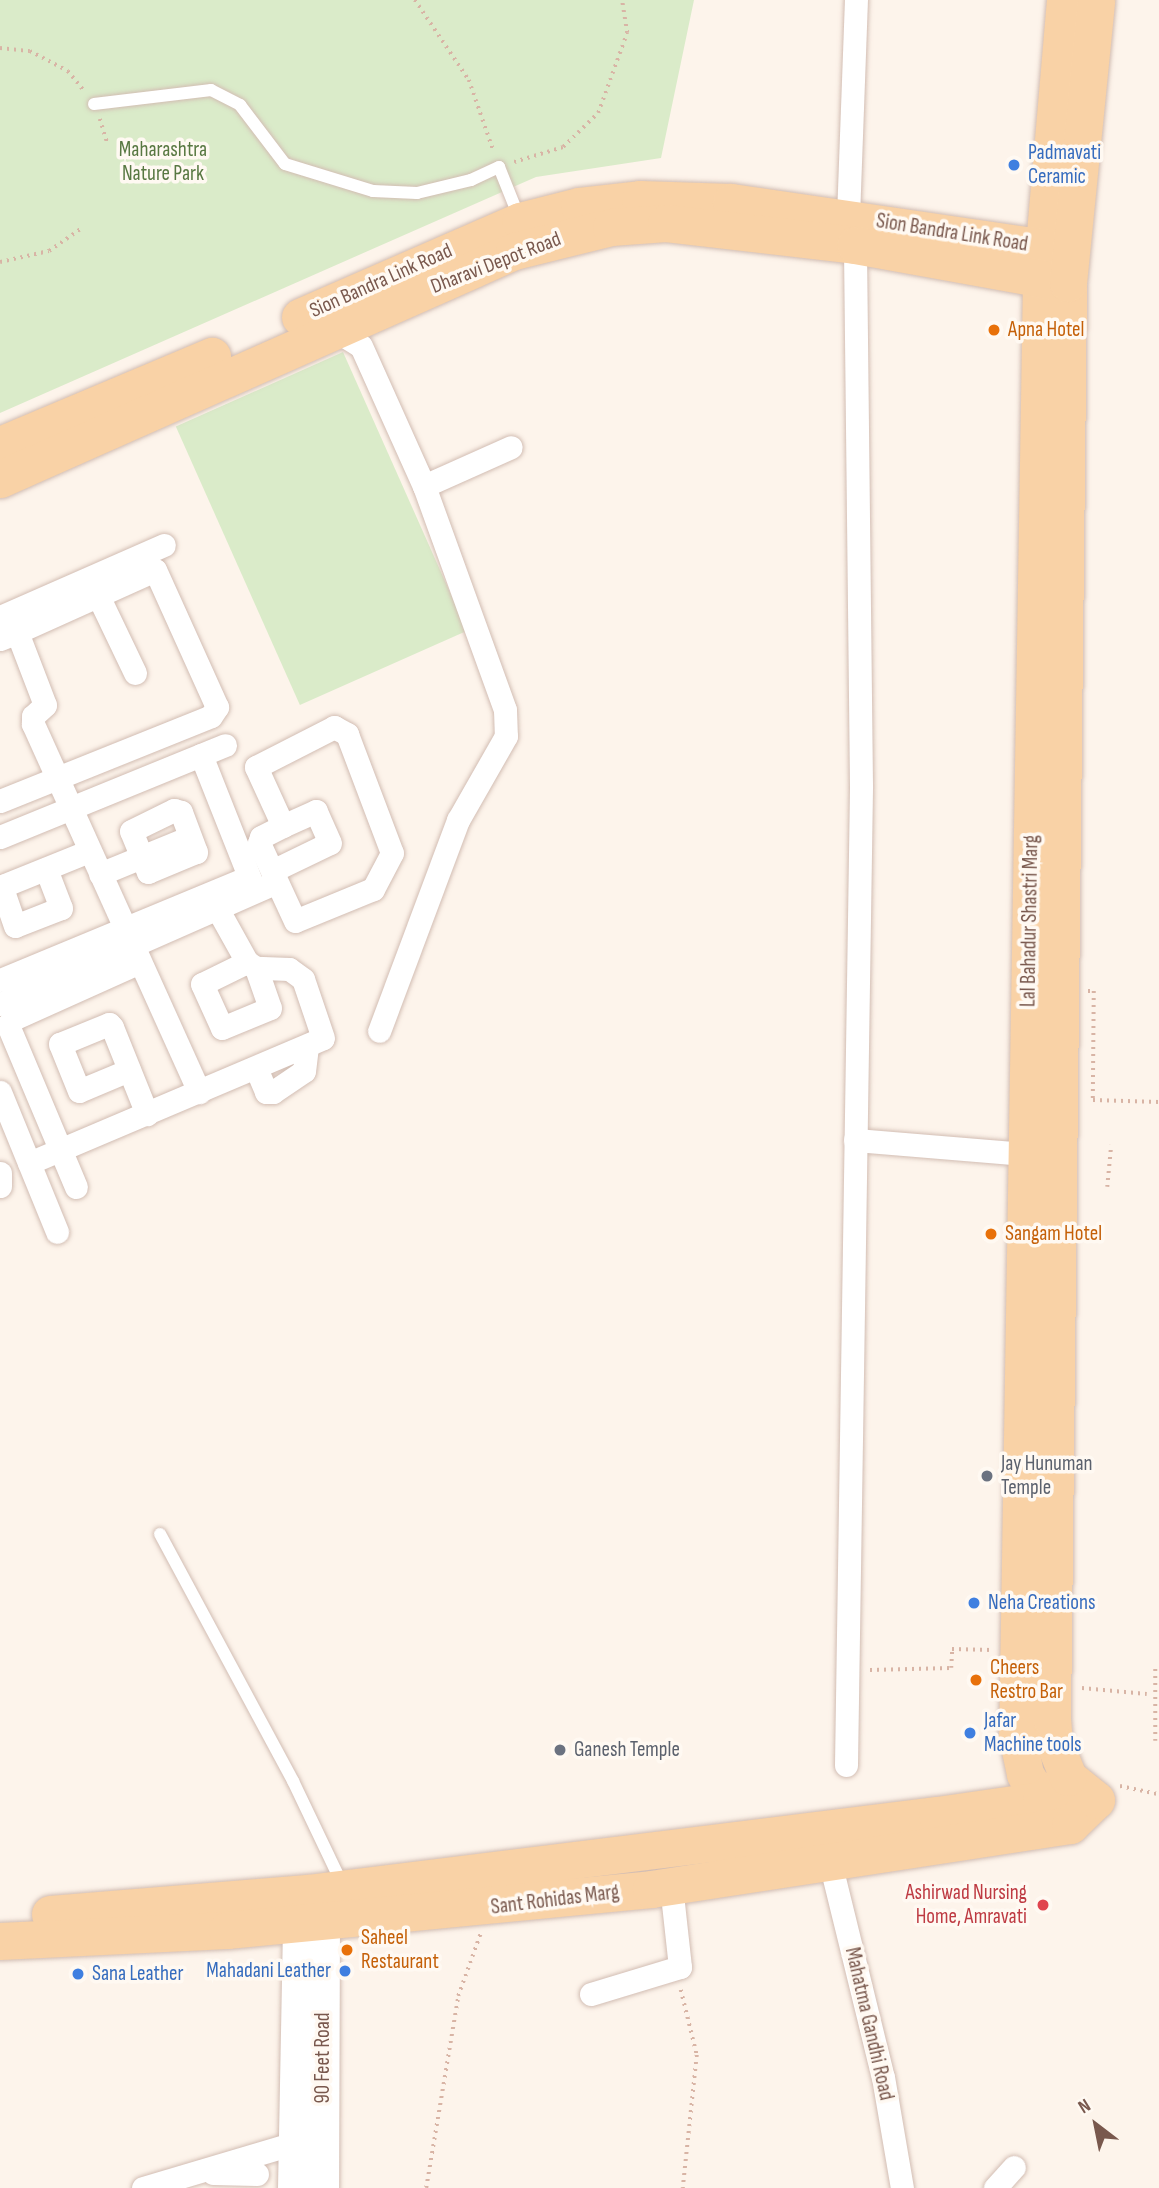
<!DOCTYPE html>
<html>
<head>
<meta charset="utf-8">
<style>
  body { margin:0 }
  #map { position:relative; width:1159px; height:2188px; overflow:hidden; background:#fdf4eb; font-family:"Sofia Sans Condensed",sans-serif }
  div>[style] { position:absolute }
  .green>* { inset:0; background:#daebc9; transform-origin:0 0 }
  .path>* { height:3.5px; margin-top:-1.75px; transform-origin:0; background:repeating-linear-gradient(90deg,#d8b4a5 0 2px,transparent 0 7px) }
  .roads { filter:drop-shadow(0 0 2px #d2bdb3) drop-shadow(0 0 2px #d2bdb3) }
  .lane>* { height:12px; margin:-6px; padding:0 6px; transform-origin:6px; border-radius:6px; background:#fff }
  .street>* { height:23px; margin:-11.5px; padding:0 11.5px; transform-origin:11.5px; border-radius:11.5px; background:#fff }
  .secondary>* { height:33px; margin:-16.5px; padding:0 16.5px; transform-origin:16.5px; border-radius:16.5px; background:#fff }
  .primary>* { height:37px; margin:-18.5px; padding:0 18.5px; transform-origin:18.5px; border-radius:18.5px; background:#f9d2a6 }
  .dots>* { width:19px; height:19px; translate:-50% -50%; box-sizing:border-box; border:4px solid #fff9f2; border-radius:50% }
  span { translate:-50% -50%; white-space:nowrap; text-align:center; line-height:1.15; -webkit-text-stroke:7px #fff9f2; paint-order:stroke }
  .park-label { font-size:21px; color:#587842 }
  .shop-label { font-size:21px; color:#366cbe }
  .left { translate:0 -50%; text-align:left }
  .right { translate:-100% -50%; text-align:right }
  .street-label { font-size:21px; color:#79584d }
  .food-label { font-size:21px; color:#c56008 }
  .worship-label { font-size:21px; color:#5b616d }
  .health-label { font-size:21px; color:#be3a42 }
  .north { position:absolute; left:1061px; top:2090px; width:70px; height:70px; -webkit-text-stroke:5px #fff9f2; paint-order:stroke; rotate:328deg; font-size:19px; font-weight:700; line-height:28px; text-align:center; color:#79584d }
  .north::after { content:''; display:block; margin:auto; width:24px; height:32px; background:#79584d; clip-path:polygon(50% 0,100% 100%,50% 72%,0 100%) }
</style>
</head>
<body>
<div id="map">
  <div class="green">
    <div style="clip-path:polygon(0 0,694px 0,661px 158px,536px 177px,0 413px)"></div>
    <div style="left:343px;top:352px;width:305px;height:183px;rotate:66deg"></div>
  </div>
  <div class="path">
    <div style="left:415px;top:0;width:97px;rotate:56deg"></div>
    <div style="left:469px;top:80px;width:76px;rotate:70.9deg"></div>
    <div style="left:0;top:48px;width:30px;rotate:6deg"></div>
    <div style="left:30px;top:51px;width:43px;rotate:27.8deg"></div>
    <div style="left:68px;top:71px;width:26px;rotate:51deg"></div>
    <div style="left:100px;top:119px;width:24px;rotate:73deg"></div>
    <div style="left:514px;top:162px;width:51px;rotate:-17deg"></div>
    <div style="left:563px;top:147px;width:49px;rotate:-44.2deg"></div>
    <div style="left:598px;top:113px;width:85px;rotate:-70.1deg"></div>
    <div style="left:627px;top:33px;width:33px;rotate:-99deg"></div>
    <div style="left:0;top:262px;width:50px;rotate:-12.7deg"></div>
    <div style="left:49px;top:251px;width:38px;rotate:-35deg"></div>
    <div style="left:1088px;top:991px;width:6px"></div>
    <div style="left:1094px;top:991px;width:109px;rotate:90.5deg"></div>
    <div style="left:1093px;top:1100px;width:66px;rotate:1.7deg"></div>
    <div style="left:1107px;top:1187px;width:42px;rotate:-84.6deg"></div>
    <div style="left:870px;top:1670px;width:81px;rotate:-1.4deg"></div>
    <div style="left:951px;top:1668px;width:19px;rotate:-87deg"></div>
    <div style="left:952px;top:1649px;width:40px;rotate:1.4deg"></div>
    <div style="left:1082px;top:1688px;width:65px;rotate:5.3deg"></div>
    <div style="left:1155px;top:1741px;width:72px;rotate:-90deg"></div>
    <div style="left:1120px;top:1786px;width:40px;rotate:12deg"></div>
    <div style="left:681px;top:1990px;width:67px;rotate:76.2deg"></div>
    <div style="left:697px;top:2055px;width:134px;rotate:96deg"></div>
    <div style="left:426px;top:2188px;width:195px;rotate:-80.5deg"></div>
    <div style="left:458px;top:1996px;width:68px;rotate:-70.2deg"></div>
  </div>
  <div class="roads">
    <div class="lane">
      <div style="left:94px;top:104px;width:118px;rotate:-6.8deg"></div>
      <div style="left:211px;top:90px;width:33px;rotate:27deg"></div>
      <div style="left:240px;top:105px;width:74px;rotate:52.7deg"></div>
      <div style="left:285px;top:164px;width:92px;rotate:17.1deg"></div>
      <div style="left:373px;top:191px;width:44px;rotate:2.6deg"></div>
      <div style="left:417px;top:193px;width:56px;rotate:-13.5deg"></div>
      <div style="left:471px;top:180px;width:31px;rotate:-25deg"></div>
      <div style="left:499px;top:167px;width:54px;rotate:68.2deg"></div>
      <div style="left:160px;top:1534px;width:281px;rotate:61.7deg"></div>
      <div style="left:293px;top:1781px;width:116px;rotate:64.5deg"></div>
    </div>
    <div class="street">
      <div style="left:848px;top:217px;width:217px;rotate:-87.9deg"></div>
      <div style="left:330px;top:327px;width:36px;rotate:32deg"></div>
      <div style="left:361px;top:346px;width:154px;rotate:65.8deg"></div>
      <div style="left:424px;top:486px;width:238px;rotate:70.1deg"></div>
      <div style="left:505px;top:710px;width:26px;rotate:88deg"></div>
      <div style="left:506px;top:736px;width:97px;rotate:119.7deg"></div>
      <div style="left:458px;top:820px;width:225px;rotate:110.5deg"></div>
      <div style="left:424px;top:486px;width:95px;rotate:-24.1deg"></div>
      <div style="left:91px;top:581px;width:102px;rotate:64.4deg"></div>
      <div style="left:0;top:617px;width:179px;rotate:-23.7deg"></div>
      <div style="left:0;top:639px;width:18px;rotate:-22deg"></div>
      <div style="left:17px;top:632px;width:78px;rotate:69deg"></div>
      <div style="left:45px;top:705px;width:16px;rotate:137deg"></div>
      <div style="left:33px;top:716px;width:8px;rotate:90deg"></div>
      <div style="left:33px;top:724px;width:404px;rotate:65.7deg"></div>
      <div style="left:334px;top:727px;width:15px;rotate:28deg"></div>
      <div style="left:347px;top:734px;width:127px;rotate:69.3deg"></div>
      <div style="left:392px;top:853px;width:41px;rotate:117.8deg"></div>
      <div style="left:373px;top:889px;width:84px;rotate:157.7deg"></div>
      <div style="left:295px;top:921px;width:86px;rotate:-114.8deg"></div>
      <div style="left:259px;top:843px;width:6px;rotate:-72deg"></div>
      <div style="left:261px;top:837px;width:25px;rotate:-27deg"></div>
      <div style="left:283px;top:826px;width:65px;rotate:-114.6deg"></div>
      <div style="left:256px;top:767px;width:88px;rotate:-27.1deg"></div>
      <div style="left:201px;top:755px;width:144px;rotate:68.4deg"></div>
      <div style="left:0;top:801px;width:227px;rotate:-21.9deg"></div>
      <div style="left:211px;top:716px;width:11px;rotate:-56deg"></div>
      <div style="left:217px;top:707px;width:150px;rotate:-114.3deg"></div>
      <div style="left:155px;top:570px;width:151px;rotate:155.8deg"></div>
      <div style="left:174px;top:810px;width:7px;rotate:16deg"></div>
      <div style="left:181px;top:812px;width:43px;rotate:69.4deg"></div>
      <div style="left:196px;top:852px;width:52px;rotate:157.4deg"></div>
      <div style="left:148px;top:872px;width:44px;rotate:-112.5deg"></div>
      <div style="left:131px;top:831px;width:48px;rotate:-26deg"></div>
      <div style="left:0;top:837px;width:243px;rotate:-22.2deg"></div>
      <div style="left:46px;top:869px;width:42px;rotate:69deg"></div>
      <div style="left:61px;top:908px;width:49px;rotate:158.6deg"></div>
      <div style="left:15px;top:926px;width:40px;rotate:-108.9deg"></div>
      <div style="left:2px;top:888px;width:4px;rotate:-45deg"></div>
      <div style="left:5px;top:885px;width:91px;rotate:-22deg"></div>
      <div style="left:272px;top:871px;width:64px;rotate:-25.8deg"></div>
      <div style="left:330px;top:843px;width:35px;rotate:-114deg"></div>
      <div style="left:316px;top:811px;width:36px;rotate:156deg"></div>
      <div style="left:100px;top:874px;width:97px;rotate:-22.3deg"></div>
      <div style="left:247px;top:962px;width:50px;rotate:153.9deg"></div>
      <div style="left:202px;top:984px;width:48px;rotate:65.6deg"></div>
      <div style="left:222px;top:1028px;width:52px;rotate:-22.6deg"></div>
      <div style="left:270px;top:1008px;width:42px;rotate:-109.3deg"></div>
      <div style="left:0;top:980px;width:269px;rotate:-22.5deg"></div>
      <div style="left:0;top:1004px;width:302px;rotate:-23.8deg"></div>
      <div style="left:256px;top:1068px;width:26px;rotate:67deg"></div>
      <div style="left:266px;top:1092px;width:7px"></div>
      <div style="left:273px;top:1092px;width:37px;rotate:-34deg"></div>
      <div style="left:304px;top:1071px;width:24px;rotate:-83deg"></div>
      <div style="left:129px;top:1070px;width:54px;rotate:157.2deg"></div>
      <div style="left:79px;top:1091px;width:51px;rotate:-112deg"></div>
      <div style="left:60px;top:1044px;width:53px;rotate:-22.2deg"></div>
      <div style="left:109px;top:1024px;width:4px;rotate:45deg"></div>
      <div style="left:112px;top:1027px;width:94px;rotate:68.1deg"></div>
      <div style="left:0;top:1092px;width:151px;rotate:67.8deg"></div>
      <div style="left:855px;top:1140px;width:171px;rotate:4.7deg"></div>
      <div style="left:29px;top:1163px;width:319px;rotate:-23deg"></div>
      <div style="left:323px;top:1038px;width:62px;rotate:-108.7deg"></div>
      <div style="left:303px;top:979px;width:17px;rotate:-144deg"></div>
      <div style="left:289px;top:969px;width:33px;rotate:-178deg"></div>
      <div style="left:256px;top:968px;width:11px;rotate:-146deg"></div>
      <div style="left:247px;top:962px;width:62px;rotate:-119.1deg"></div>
      <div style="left:0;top:1173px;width:13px;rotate:90deg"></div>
      <div style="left:76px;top:1187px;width:176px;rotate:-112.8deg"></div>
      <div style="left:8px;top:1025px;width:8px;rotate:-50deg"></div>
      <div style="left:13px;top:1019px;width:139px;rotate:-24.2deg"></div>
      <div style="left:846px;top:1765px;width:979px;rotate:-89.12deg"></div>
      <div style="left:861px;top:786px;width:541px;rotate:-90.64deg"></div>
      <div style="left:830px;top:1862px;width:221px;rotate:76.2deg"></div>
      <div style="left:883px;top:2077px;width:113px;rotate:80.3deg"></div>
      <div style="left:591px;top:1994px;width:93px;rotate:-16.9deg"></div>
      <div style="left:680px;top:1967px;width:81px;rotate:-96.3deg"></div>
      <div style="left:213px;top:2173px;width:44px;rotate:1.3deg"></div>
      <div style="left:143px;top:2188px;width:172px;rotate:-16.5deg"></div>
      <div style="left:995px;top:2188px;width:28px;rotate:-48deg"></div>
    </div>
    <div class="secondary">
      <div style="left:310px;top:1897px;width:26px;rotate:59deg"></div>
      <div style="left:323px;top:1919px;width:269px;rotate:90.2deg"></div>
      <div style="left:294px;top:2188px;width:266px;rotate:-88.9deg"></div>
      <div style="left:299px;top:1922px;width:25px;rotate:-74deg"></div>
    </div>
    <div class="primary">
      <div style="left:1065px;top:0;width:281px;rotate:94.9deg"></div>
      <div style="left:1041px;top:280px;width:1456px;rotate:90.94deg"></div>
      <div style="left:1017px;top:1736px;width:39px;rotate:78deg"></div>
      <div style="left:1025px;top:1774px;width:31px;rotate:58deg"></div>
      <div style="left:1041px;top:1800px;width:38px;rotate:41deg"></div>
      <div style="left:300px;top:317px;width:240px;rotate:-23.6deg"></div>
      <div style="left:520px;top:221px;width:61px;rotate:-14.3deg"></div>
      <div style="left:579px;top:206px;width:61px;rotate:-6.5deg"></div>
      <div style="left:640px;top:199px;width:91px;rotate:1.9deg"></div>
      <div style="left:731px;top:202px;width:340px;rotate:8.3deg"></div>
      <div style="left:0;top:445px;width:230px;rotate:-22.8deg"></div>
      <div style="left:0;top:479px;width:562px;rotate:-23.92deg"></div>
      <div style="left:514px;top:251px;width:100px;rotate:-13.9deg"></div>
      <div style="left:611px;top:227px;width:55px;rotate:-4.2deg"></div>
      <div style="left:666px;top:223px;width:190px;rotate:6.6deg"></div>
      <div style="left:855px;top:245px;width:214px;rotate:10.2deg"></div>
      <div style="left:50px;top:1914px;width:258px;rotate:-4.7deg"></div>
      <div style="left:307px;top:1893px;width:635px;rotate:-7.06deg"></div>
      <div style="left:937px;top:1815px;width:105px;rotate:-8.2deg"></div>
      <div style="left:1041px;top:1800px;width:22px;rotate:-39deg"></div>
      <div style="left:0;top:1941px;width:227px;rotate:-2.8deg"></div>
      <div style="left:227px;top:1930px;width:426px;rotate:-5.5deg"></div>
      <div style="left:651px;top:1889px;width:424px;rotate:-8.7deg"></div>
      <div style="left:1070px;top:1825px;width:36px;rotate:-44deg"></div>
      <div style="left:1096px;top:1800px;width:36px;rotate:-141deg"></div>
      <div style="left:1068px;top:1777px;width:38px;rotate:-112deg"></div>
      <div style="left:1054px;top:1742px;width:22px;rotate:-95deg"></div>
      <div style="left:1052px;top:1720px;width:1437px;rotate:-89.36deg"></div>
      <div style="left:1068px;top:283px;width:284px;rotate:-84.3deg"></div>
    </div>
  </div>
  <div class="dots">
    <div style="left:1014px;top:165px;background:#3f7fe0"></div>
    <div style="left:994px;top:330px;background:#e8710a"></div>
    <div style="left:991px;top:1234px;background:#e8710a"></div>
    <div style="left:987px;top:1476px;background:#6b7280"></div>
    <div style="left:974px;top:1603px;background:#3f7fe0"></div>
    <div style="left:976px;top:1680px;background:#e8710a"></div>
    <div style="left:970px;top:1733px;background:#3f7fe0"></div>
    <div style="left:560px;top:1750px;background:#6b7280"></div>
    <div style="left:1043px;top:1905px;background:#e0444e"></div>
    <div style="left:347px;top:1950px;background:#e8710a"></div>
    <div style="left:345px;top:1971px;background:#3f7fe0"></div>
    <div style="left:78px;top:1974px;background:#3f7fe0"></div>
  </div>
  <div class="park-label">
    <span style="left:163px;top:162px">Maharashtra<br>Nature Park</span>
  </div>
  <div class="shop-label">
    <span class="left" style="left:1028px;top:165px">Padmavati<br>Ceramic</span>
    <span class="left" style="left:988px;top:1603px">Neha Creations</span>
    <span class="left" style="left:984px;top:1733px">Jafar<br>Machine tools</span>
    <span class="right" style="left:331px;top:1971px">Mahadani Leather</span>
    <span class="left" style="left:92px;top:1974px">Sana Leather</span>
  </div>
  <div class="street-label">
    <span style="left:952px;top:233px;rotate:9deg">Sion Bandra Link Road</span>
    <span style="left:496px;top:263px;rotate:-21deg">Dharavi Depot Road</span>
    <span style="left:381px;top:281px;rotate:-24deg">Sion Bandra Link Road</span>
    <span style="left:1030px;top:921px;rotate:-89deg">Lal Bahadur Shastri Marg</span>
    <span style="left:555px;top:1900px;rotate:-7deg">Sant Rohidas Marg</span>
    <span style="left:869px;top:2024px;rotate:77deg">Mahatma Gandhi Road</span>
    <span style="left:323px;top:2058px;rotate:-90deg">90 Feet Road</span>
  </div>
  <div class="food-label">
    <span class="left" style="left:1008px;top:330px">Apna Hotel</span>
    <span class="left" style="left:1005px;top:1234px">Sangam Hotel</span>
    <span class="left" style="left:990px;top:1680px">Cheers<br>Restro Bar</span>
    <span class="left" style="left:361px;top:1950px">Saheel<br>Restaurant</span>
  </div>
  <div class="worship-label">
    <span class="left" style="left:1001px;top:1476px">Jay Hunuman<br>Temple</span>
    <span class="left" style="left:574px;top:1750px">Ganesh Temple</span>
  </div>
  <div class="health-label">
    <span class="right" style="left:1027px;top:1905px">Ashirwad Nursing<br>Home, Amravati</span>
  </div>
  <div class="north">N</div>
</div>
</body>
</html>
